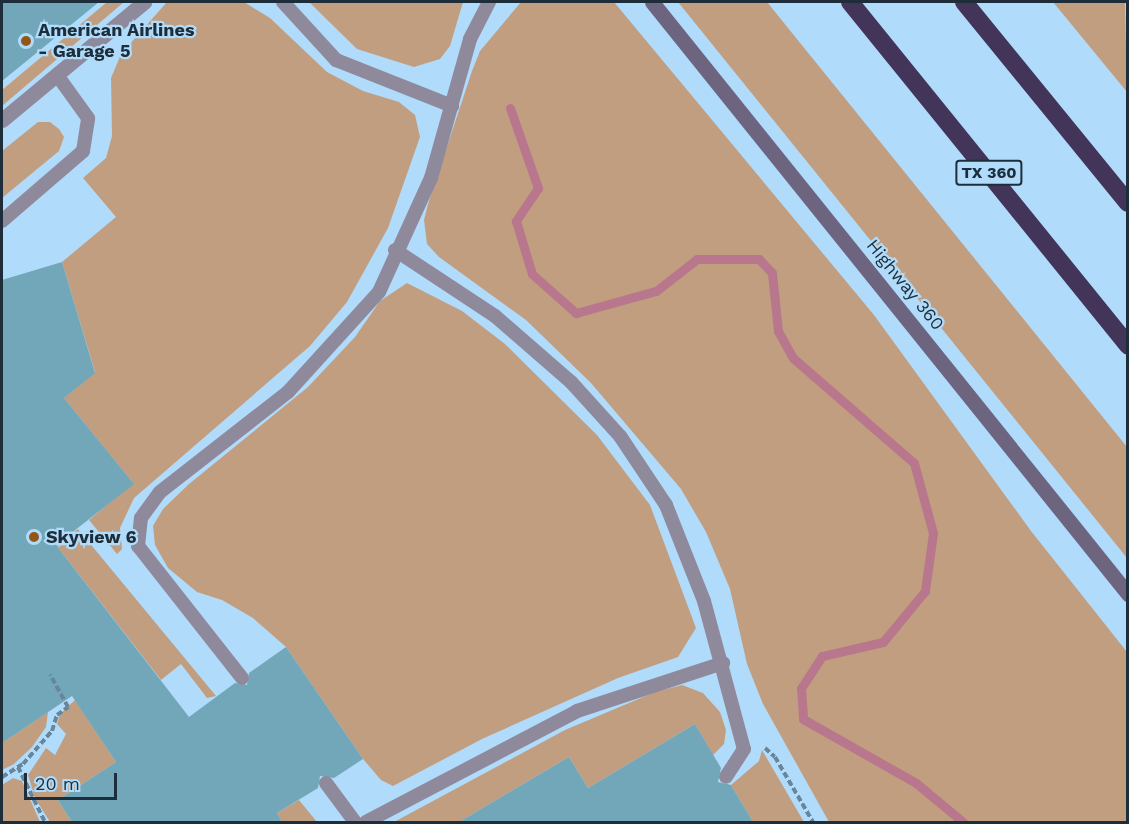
<!DOCTYPE html>
<html>
<head>
<meta charset="utf-8">
<style>
  body { margin:0 }
  #map { position:relative; width:1129px; height:824px; overflow:hidden; background:#b0dbfa; font-family:"Work Sans",sans-serif }
  div>[style] { position:absolute }
  .green>* { inset:0; background:#c29e81 }
  .stream>* { height:9px; margin:-4.5px; padding:0 4.5px; transform-origin:4.5px; border-radius:4.5px; background:#b8778c }
  .building>* { inset:0; background:#71a7b9 }
  .path>* { height:4px; margin-top:-2px; transform-origin:0; background:repeating-linear-gradient(90deg,#67859b 0 6px,transparent 0 9px) }
  .lane>* { height:14px; margin:-7px; padding:0 7px; transform-origin:7px; border-radius:7px; background:#8f899c }
  .street>* { height:15px; margin:-7.5px; padding:0 7.5px; transform-origin:7.5px; border-radius:7.5px; background:#8f899c }
  .secondary>* { height:15px; margin:-7.5px; padding:0 7.5px; transform-origin:7.5px; border-radius:7.5px; background:#6d657f }
  .highway>* { height:18px; margin:-9px; padding:0 9px; transform-origin:9px; border-radius:9px; background:#423559 }
  .dots>* { width:16px; height:16px; translate:-50% -50%; box-sizing:border-box; border:3px solid #b0dbfa; border-radius:50% }
  span { translate:-50% -50%; white-space:nowrap; text-align:center; line-height:1.15; -webkit-text-stroke:4.5px #b0dbfa; paint-order:stroke }
  .shield-label span { padding:2px 4px; background:#b0dbfa; border:2px solid; border-radius:4px; -webkit-text-stroke-width:0 }
  .shield-label { font-size:16px; color:#1d2e3a; font-weight:700 }
  .poi-label { font-size:18px; color:#1d2e3a; font-weight:700 }
  .left { translate:0 -50%; text-align:left }
  .street-label { font-size:18px; color:#1d2e3a }
  .frame { position:absolute; inset:0; border:3px solid #1d2e3a; pointer-events:none }
  .scale { position:absolute; left:24px; top:773px; width:93px; height:27px; box-sizing:border-box; border:3px solid #1d2e3a; border-top:0; padding-left:8px; font-size:18px; line-height:21px; white-space:nowrap; color:#1d2e3a; -webkit-text-stroke:4px #b0dbfa; paint-order:stroke }
</style>
</head>
<body>
<div id="map">
  <div class="green">
    <div style="clip-path:polygon(107px 2px,124px 2px,2px 106px,2px 90px)"></div>
    <div style="clip-path:polygon(167px 2px,244px 2px,270px 18px,327px 72px,363px 91px,399px 102px,415px 115px,420px 137px,388px 228px,347px 302px,310px 346px,134px 498px,120px 528px,122px 549px,117px 554px,89px 520px,133px 483px,64px 398px,95px 372px,62px 262px,116px 217px,83px 178px,106px 158px,112px 136px,111px 78px,121px 54px)"></div>
    <div style="clip-path:polygon(309px 2px,463px 2px,450px 46px,440px 59px,414px 67px,357px 49px)"></div>
    <div style="clip-path:polygon(521px 2px,614px 2px,874px 315px,1031px 531px,1127px 652px,1127px 822px,829px 822px,763px 704px,747px 664px,730px 589px,706px 532px,681px 489px,591px 383px,526px 320px,439px 257px,427px 244px,424px 220px,428px 204px,472px 71px,480px 51px)"></div>
    <div style="clip-path:polygon(678px 2px,767px 2px,1127px 447px,1127px 558px)"></div>
    <div style="clip-path:polygon(1053px 2px,1125px 2px,1127px 92px)"></div>
    <div style="clip-path:polygon(38px 122px,50px 122px,59px 129px,64px 137px,59px 151px,2px 198px,2px 151px)"></div>
    <div style="clip-path:polygon(407px 283px,462px 311px,505px 344px,597px 435px,650px 505px,696px 628px,678px 657px,618px 678px,482px 739px,393px 786px,381px 780px,363px 759px,286px 647px,253px 618px,222px 600px,197px 592px,168px 568px,155px 545px,153px 526px,163px 509px,189px 484px,308px 387px,355px 337px,380px 301px)"></div>
    <div style="clip-path:polygon(78px 529px,216px 696px,207px 698px,181px 664px,161px 680px,56px 545px)"></div>
    <div style="clip-path:polygon(682px 685px,703px 693px,720px 712px,726px 730px,724px 744px,713px 755px,695px 724px,588px 788px,569px 757px,459px 822px,394px 822px,565px 730px,655px 692px)"></div>
    <div style="clip-path:polygon(75px 700px,116px 762px,58px 800px,72px 822px,50px 822px,35px 798px,28px 775px,46px 748px,55px 755px,66px 734px,57px 724px,60px 714px)"></div>
    <div style="clip-path:polygon(48px 712px,46px 727px,32px 747px,14px 764px,2px 770px,2px 743px)"></div>
    <div style="clip-path:polygon(762px 750px,804px 822px,753px 822px,731px 785px,759px 761px)"></div>
    <div style="clip-path:polygon(13px 778px,22px 781px,40px 822px,2px 822px,2px 785px)"></div>
    <div style="clip-path:polygon(299px 800px,317px 822px,282px 822px,277px 813px)"></div>
  </div>
  <div class="stream">
    <div style="left:510px;top:108px;width:85px;rotate:70.7deg"></div>
    <div style="left:538px;top:188px;width:40px;rotate:124deg"></div>
    <div style="left:516px;top:221px;width:55px;rotate:73.2deg"></div>
    <div style="left:532px;top:274px;width:59px;rotate:41.6deg"></div>
    <div style="left:576px;top:313px;width:83px;rotate:-15.4deg"></div>
    <div style="left:656px;top:291px;width:52px;rotate:-38deg"></div>
    <div style="left:697px;top:259px;width:62px"></div>
    <div style="left:759px;top:259px;width:19px;rotate:47deg"></div>
    <div style="left:772px;top:273px;width:58px;rotate:84.1deg"></div>
    <div style="left:778px;top:331px;width:31px;rotate:61deg"></div>
    <div style="left:793px;top:358px;width:160px;rotate:41deg"></div>
    <div style="left:914px;top:463px;width:73px;rotate:74.8deg"></div>
    <div style="left:933px;top:533px;width:59px;rotate:97.9deg"></div>
    <div style="left:925px;top:591px;width:66px;rotate:129.5deg"></div>
    <div style="left:883px;top:642px;width:63px;rotate:167.1deg"></div>
    <div style="left:822px;top:656px;width:38px;rotate:123deg"></div>
    <div style="left:801px;top:688px;width:31px;rotate:86deg"></div>
    <div style="left:803px;top:719px;width:130px;rotate:29.5deg"></div>
    <div style="left:916px;top:783px;width:61px;rotate:39.7deg"></div>
  </div>
  <div class="building">
    <div style="clip-path:polygon(2px 2px,99px 2px,2px 81px)"></div>
    <div style="clip-path:polygon(62px 262px,95px 373px,64px 398px,134px 484px,56px 545px,189px 717px,235px 683px,247px 685px,249px 673px,286px 647px,363px 759px,334px 778px,320px 776px,318px 788px,277px 813px,282px 822px,72px 822px,58px 800px,116px 762px,72px 696px,2px 743px,2px 280px)"></div>
    <div style="clip-path:polygon(695px 724px,721px 768px,718px 782px,731px 785px,753px 822px,459px 822px,569px 757px,588px 788px)"></div>
  </div>
  <div class="path">
    <div style="left:765px;top:748px;width:13px;rotate:42deg"></div>
    <div style="left:775px;top:757px;width:75px;rotate:59.7deg"></div>
    <div style="left:18px;top:767px;width:61px;rotate:63.9deg"></div>
    <div style="left:2px;top:777px;width:25px;rotate:-32deg"></div>
    <div style="left:23px;top:764px;width:44px;rotate:-48.7deg"></div>
    <div style="left:52px;top:731px;width:17px;rotate:-73deg"></div>
    <div style="left:57px;top:715px;width:14px;rotate:-36deg"></div>
    <div style="left:68px;top:707px;width:37px;rotate:-119deg"></div>
  </div>
  <div class="lane">
    <div style="left:283px;top:2px;width:79px;rotate:47.6deg"></div>
    <div style="left:336px;top:60px;width:125px;rotate:21.6deg"></div>
    <div style="left:2px;top:221px;width:107px;rotate:-40.8deg"></div>
    <div style="left:83px;top:151px;width:33px;rotate:-81deg"></div>
    <div style="left:88px;top:118px;width:53px;rotate:-125.8deg"></div>
    <div style="left:395px;top:250px;width:120px;rotate:33.4deg"></div>
    <div style="left:495px;top:316px;width:101px;rotate:41deg"></div>
    <div style="left:571px;top:382px;width:73px;rotate:47.8deg"></div>
    <div style="left:620px;top:436px;width:83px;rotate:56.3deg"></div>
    <div style="left:666px;top:505px;width:103px;rotate:68.4deg"></div>
    <div style="left:704px;top:601px;width:153px;rotate:74.9deg"></div>
    <div style="left:744px;top:749px;width:33px;rotate:123deg"></div>
    <div style="left:242px;top:678px;width:168px;rotate:-128.2deg"></div>
    <div style="left:138px;top:546px;width:28px;rotate:-84deg"></div>
    <div style="left:141px;top:518px;width:32px;rotate:-54deg"></div>
    <div style="left:160px;top:492px;width:162px;rotate:-38deg"></div>
    <div style="left:288px;top:392px;width:135px;rotate:-47.7deg"></div>
    <div style="left:379px;top:292px;width:125px;rotate:-65.5deg"></div>
    <div style="left:431px;top:178px;width:144px;rotate:-74.3deg"></div>
    <div style="left:470px;top:39px;width:42px;rotate:-62.8deg"></div>
    <div style="left:326px;top:783px;width:49px;rotate:53.4deg"></div>
    <div style="left:366px;top:822px;width:238px;rotate:-27.7deg"></div>
    <div style="left:577px;top:711px;width:154px;rotate:-18.2deg"></div>
  </div>
  <div class="street">
    <div style="left:2px;top:120px;width:185px;rotate:-39.7deg"></div>
  </div>
  <div class="secondary">
    <div style="left:652px;top:2px;width:760px;rotate:51.2deg"></div>
  </div>
  <div class="highway">
    <div style="left:850px;top:2px;width:442px;rotate:51deg"></div>
    <div style="left:964px;top:2px;width:259px;rotate:50.8deg"></div>
  </div>
  <div class="dots">
    <div style="left:26px;top:41px;background:#93561a"></div>
    <div style="left:34px;top:537px;background:#93561a"></div>
  </div>
  <div class="shield-label">
    <span style="left:989px;top:173px">TX 360</span>
  </div>
  <div class="poi-label">
    <span class="left" style="left:38px;top:41px">American Airlines<br>- Garage 5</span>
    <span class="left" style="left:46px;top:537px">Skyview 6</span>
  </div>
  <div class="street-label">
    <span style="left:905px;top:285px;rotate:51deg">Highway 360</span>
  </div>
  <div class="frame"></div>
  <div class="scale">20 m</div>
</div>
</body>
</html>
